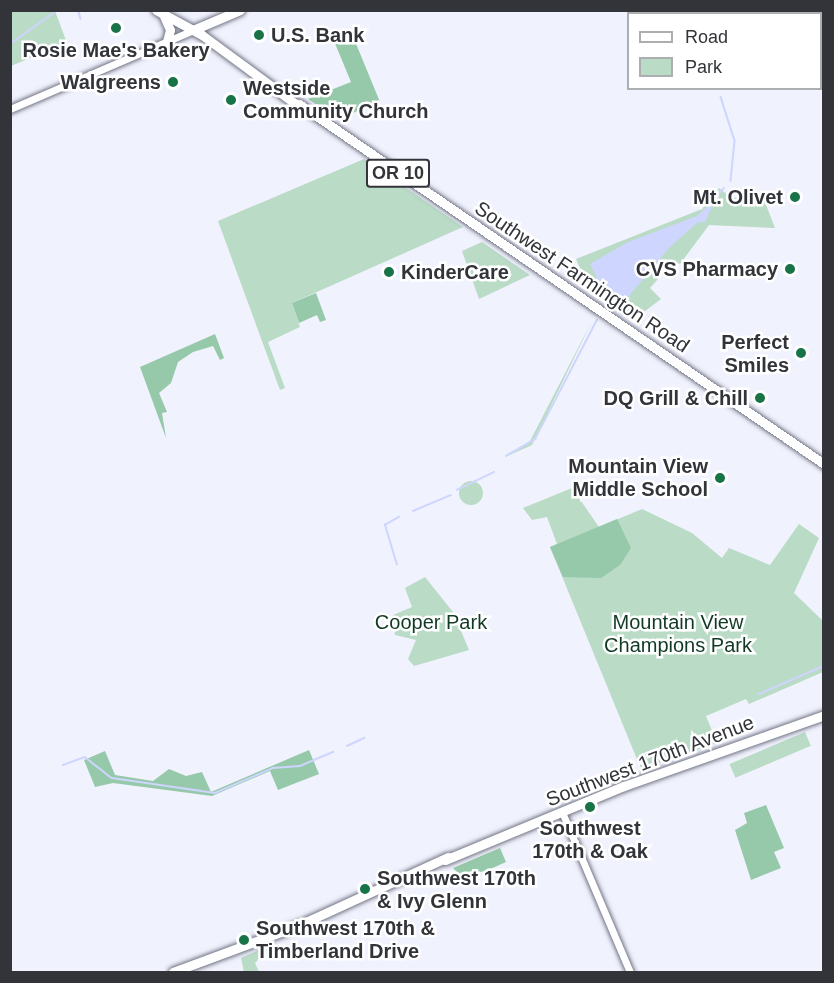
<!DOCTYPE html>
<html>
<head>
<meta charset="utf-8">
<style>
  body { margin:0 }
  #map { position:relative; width:834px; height:983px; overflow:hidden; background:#f0f2fd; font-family:Helvetica,sans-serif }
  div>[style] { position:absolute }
  .green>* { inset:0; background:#badbc6; transform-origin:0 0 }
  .round { border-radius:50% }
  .forest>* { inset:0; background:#96c9a9 }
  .water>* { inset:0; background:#ced5fe }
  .stream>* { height:1.5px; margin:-0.75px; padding:0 0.75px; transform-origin:0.75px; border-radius:0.75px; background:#ced5fe }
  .roads { filter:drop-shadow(0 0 2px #727585) drop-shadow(0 0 2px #727585) }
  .minor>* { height:7px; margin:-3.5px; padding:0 3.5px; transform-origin:3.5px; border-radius:3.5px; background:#fff }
  .major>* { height:9px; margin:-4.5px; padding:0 4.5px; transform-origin:4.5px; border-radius:4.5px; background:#fff }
  .dots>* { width:16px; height:16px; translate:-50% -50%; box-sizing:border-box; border:3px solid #fff; border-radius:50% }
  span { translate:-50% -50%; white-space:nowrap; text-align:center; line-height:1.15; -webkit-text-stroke:5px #fff; paint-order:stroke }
  .shield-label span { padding:2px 4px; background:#fff; border:2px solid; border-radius:4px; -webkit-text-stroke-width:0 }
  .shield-label { font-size:18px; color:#32343a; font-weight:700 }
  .poi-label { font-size:20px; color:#32343a; font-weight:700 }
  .left { translate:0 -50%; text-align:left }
  .right { translate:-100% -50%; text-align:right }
  .street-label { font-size:20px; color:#32343a }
  .park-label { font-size:20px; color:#113a24 }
  .frame { position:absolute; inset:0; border:12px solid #32343a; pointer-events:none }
  .legend { position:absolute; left:627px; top:12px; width:195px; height:78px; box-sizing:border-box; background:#fff; border:2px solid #adaeb0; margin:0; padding:8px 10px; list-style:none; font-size:18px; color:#32343a }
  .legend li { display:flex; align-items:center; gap:12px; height:30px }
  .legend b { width:30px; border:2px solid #adaeb0 }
</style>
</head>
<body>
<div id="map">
  <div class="green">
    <div style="clip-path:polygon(11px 11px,55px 11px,67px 43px,11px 66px)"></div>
    <div style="clip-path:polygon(364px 159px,463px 227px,292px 303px,300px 327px,268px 342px,285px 388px,280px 390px,218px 221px)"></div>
    <div style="clip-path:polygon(719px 188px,732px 198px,763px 197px,775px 228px,709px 225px,680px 264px,674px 261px,650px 288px,661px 299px,632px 321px,590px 291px,576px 259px,702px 209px)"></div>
    <div style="clip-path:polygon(482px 242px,530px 275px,479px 299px,462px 251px)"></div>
    <div style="clip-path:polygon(592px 321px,532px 445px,503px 458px,529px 443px)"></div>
    <div class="round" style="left:459px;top:481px;width:24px;height:24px"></div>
    <div style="clip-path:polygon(572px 488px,599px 527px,642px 509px,692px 533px,722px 558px,729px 548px,770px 565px,799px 524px,819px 538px,794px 593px,823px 621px,823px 672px,749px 704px,746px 699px,706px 716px,717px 743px,641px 769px,550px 547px,557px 544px,547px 517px,532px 520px,523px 508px)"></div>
    <div style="clip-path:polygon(425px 577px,453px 612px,469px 650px,414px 666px,408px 659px,416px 640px,395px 635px,393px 615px,412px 607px,405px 588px)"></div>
    <div style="left:805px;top:732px;width:15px;height:82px;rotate:67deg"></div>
    <div style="clip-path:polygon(274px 943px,255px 963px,259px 972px,244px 972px,241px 958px)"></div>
  </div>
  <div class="forest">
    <div style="clip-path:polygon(352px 34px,380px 102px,338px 119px,308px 99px,351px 82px,334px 41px)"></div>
    <div style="clip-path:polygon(316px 293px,326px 320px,320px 322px,317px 315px,299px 323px,292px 303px)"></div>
    <div style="clip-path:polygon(215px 334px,224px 358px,220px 360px,213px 346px,193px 352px,178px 362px,171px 383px,159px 393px,167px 412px,162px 413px,166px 438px,140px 367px)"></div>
    <div style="clip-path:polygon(617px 519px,631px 548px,620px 565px,601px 578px,563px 577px,550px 547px)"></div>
    <div style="clip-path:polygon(309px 750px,319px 774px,278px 790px,270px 771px,212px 796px,113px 783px,95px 787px,84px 760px,105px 751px,115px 775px,153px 781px,169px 769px,186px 776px,202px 772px,211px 792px)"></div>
    <div style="clip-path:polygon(766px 805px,784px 848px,774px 852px,781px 868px,751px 880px,735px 830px,747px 823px,744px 813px)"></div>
    <div style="clip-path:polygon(500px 848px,506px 862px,488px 870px,462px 877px,453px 868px)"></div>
  </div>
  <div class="water">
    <div style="clip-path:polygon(716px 198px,705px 222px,698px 222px,669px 248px,629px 296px,617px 306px,610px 303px,590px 264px,628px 242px,697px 216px)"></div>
  </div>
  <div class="stream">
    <div style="left:689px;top:10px;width:4px;rotate:76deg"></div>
    <div style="left:79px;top:12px;width:7px;rotate:74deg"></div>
    <div style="left:10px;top:44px;width:55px;rotate:-35.4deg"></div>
    <div style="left:721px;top:97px;width:46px;rotate:72.3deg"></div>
    <div style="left:735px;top:141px;width:40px;rotate:95.7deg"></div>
    <div style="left:715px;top:198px;width:13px;rotate:-48deg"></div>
    <div style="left:506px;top:456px;width:34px;rotate:-30deg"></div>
    <div style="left:535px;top:439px;width:134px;rotate:-62.5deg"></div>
    <div style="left:457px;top:490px;width:41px;rotate:-25.9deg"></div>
    <div style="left:413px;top:511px;width:41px;rotate:-22.8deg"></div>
    <div style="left:397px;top:565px;width:42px;rotate:-106.7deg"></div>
    <div style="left:385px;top:525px;width:16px;rotate:-30deg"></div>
    <div style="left:759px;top:694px;width:71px;rotate:-23.3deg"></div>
    <div style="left:347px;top:746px;width:19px;rotate:-25deg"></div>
    <div style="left:63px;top:765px;width:23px;rotate:-20deg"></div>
    <div style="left:85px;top:757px;width:34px;rotate:38deg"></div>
    <div style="left:112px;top:778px;width:104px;rotate:8.3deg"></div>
    <div style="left:215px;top:793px;width:63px;rotate:-23.3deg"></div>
    <div style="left:273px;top:768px;width:27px;rotate:-4deg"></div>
    <div style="left:300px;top:766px;width:36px;rotate:-23deg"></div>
  </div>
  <div class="roads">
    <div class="minor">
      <div style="left:10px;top:109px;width:199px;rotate:-23.3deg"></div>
      <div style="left:562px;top:812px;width:174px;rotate:67deg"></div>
    </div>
    <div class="major">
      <div style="left:156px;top:10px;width:52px;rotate:28.5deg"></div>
      <div style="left:202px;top:35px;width:123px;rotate:36.4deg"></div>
      <div style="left:163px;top:14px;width:17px;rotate:66deg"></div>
      <div style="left:170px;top:30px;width:11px;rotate:105deg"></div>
      <div style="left:193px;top:30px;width:51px;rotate:-23.1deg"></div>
      <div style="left:299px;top:104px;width:637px;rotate:34.44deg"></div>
      <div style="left:445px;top:860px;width:194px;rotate:-22.5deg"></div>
      <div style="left:624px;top:786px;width:212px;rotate:-19.5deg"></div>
      <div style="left:173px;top:972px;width:132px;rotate:-20.4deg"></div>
      <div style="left:297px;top:926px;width:166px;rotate:-24.6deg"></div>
    </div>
  </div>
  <div class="dots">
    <div style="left:116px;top:28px;background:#187347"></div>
    <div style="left:259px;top:35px;background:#187347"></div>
    <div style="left:173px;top:82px;background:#187347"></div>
    <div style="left:231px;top:100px;background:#187347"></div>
    <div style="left:795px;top:197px;background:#187347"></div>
    <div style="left:790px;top:269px;background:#187347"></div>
    <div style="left:389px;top:272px;background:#187347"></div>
    <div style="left:801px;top:353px;background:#187347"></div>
    <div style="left:760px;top:398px;background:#187347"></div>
    <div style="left:720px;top:478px;background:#187347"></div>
    <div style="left:590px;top:807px;background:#187347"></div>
    <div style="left:365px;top:889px;background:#187347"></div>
    <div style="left:244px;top:940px;background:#187347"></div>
  </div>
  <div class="shield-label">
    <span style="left:398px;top:173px">OR 10</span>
  </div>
  <div class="poi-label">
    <span class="left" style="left:271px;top:35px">U.S. Bank</span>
    <span style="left:116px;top:50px">Rosie Mae's Bakery</span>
    <span class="right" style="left:161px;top:82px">Walgreens</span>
    <span class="left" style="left:243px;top:100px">Westside<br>Community Church</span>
    <span class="right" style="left:783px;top:197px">Mt. Olivet</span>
    <span class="right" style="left:778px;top:269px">CVS Pharmacy</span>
    <span class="left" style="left:401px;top:272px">KinderCare</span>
    <span class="right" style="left:789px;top:354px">Perfect<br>Smiles</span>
    <span class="right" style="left:748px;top:398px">DQ Grill &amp; Chill</span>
    <span class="right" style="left:708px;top:478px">Mountain View<br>Middle School</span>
    <span style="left:590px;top:840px">Southwest<br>170th &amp; Oak</span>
    <span class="left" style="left:377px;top:890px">Southwest 170th<br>&amp; Ivy Glenn</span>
    <span class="left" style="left:256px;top:940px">Southwest 170th &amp;<br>Timberland Drive</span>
  </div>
  <div class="street-label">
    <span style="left:582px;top:277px;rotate:34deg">Southwest Farmington Road</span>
    <span style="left:650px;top:761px;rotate:-21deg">Southwest 170th Avenue</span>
  </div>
  <div class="park-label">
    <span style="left:431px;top:622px">Cooper Park</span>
    <span style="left:678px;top:634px">Mountain View<br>Champions Park</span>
  </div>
  <div class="frame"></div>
  <ul class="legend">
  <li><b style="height:8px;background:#fff"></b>Road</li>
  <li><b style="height:16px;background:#badbc6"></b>Park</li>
  </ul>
</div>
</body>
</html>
